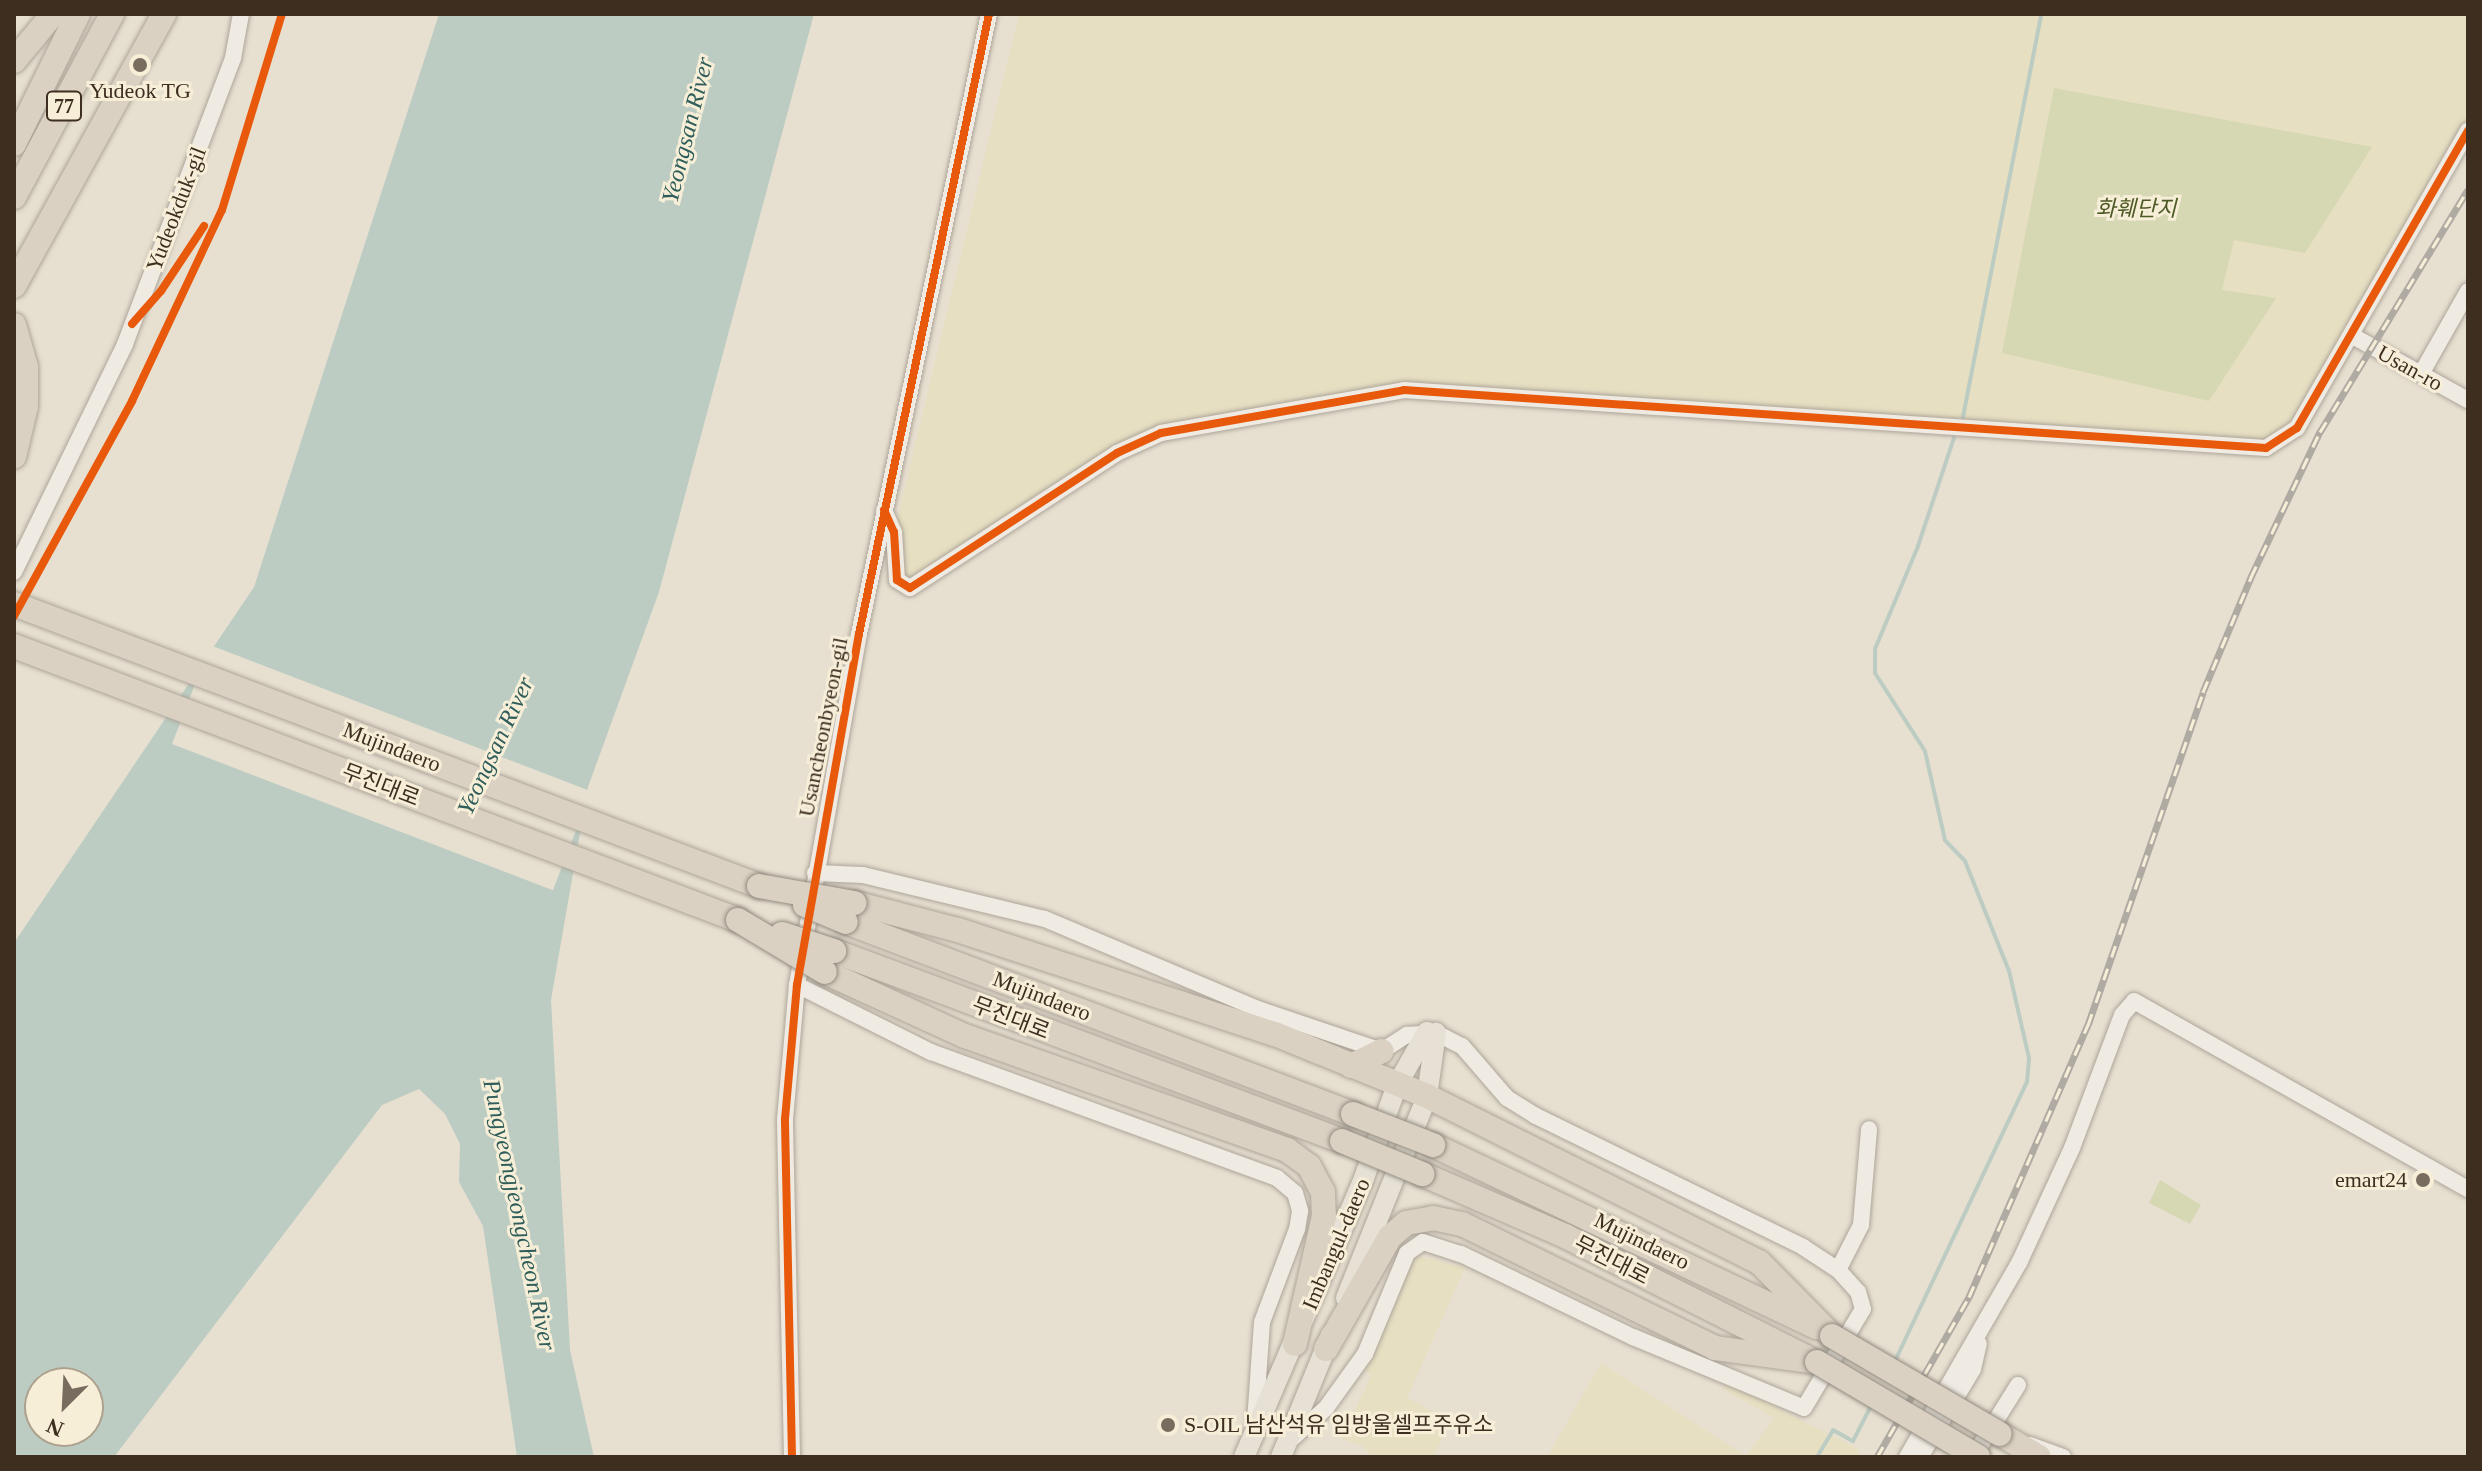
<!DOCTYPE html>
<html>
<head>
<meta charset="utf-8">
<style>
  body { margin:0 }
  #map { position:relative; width:2482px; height:1471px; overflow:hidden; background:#e7e0d1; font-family:"Times New Roman","Noto Sans KR",serif }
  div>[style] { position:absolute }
  .farmland>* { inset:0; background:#e6dfc2 }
  .green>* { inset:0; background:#d6d7b3 }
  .water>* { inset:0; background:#bcccc2 }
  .pier>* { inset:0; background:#e7e0d1; transform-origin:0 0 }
  .stream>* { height:4px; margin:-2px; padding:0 2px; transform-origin:2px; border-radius:2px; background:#bcccc2 }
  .roads { filter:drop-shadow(0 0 2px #ada599) drop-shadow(0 0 2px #ada599) }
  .minor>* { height:16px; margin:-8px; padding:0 8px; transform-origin:8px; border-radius:8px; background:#efebe3 }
  .major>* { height:20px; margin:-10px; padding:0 10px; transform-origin:10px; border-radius:10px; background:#e6e1d4 }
  .highway>* { height:24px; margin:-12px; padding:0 12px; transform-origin:12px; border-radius:12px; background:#dad1c2 }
  .rail>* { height:7px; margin-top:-3.5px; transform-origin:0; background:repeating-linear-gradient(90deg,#f7eed8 0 12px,#afaaa2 0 24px); box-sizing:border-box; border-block:2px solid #afaaa2 }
  .bridges { filter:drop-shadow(0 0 2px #928b80) drop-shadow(0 0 2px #928b80) }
  .highway-bridge>* { height:24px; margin:-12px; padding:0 12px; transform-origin:12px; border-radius:12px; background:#dad1c2 }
  .cycleway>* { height:8px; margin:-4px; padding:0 4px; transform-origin:4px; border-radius:4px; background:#e8590c }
  .dots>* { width:22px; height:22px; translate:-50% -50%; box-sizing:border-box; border:4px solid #f7eed8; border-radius:50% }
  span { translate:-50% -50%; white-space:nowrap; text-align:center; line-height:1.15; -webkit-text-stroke:6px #f7eed8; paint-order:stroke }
  .shield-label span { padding:2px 6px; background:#f7eed8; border:2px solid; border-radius:6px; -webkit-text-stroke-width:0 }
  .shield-label { font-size:20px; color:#3d2e20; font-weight:700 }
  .poi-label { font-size:22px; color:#3d2e20 }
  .right { translate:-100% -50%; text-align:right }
  .left { translate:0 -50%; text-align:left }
  .street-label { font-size:22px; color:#3d2e20 }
  .park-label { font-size:22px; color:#4d5a26; font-style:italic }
  .water-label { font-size:24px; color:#2f5d5a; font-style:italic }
  .frame { position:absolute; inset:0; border:16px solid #3d2e20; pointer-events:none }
  .north { position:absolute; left:24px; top:1367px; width:80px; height:80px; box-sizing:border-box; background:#f7eed8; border:2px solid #ada18e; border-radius:50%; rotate:204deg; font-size:22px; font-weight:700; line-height:32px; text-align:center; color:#3d2e20 }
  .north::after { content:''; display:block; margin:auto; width:28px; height:36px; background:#786c5e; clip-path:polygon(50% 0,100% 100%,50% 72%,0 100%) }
</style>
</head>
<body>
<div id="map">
  <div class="farmland">
    <div style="clip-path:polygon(1019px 14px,2468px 14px,2468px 126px,2283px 440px,2266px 448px,1404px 390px,1161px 433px,910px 588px,894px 532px)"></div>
    <div style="clip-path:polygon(1419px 1256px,1465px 1268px,1407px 1398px,1450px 1420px,1434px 1457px,1372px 1457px,1363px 1446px,1342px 1439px,1371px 1375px,1365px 1371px,1397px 1289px,1407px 1267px)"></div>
    <div style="clip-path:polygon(1601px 1363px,1746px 1456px,1774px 1418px,1723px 1389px,1726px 1382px,1858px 1449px,1861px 1457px,1547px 1457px)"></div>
  </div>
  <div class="green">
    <div style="clip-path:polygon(2054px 88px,2372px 147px,2305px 253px,2234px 240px,2222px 290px,2276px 298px,2209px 401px,2002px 353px)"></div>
    <div style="clip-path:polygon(2160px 1180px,2201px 1205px,2190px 1224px,2149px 1203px)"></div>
  </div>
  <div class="water">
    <div style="clip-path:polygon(evenodd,439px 14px,814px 14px,659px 592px,588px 787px,551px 1000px,570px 1350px,594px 1457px,517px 1457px,483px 1226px,459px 1182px,460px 1144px,445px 1114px,419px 1089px,382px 1105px,114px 1457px,14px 1457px,14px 943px,254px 587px,439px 14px,40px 1383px,88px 1383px,88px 1431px,40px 1431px,40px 1383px)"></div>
  </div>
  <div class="pier">
    <div style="left:210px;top:645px;width:408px;height:106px;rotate:21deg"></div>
  </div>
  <div class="stream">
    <div style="left:1963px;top:417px;width:410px;rotate:-79deg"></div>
    <div style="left:1895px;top:1361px;width:309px;rotate:-64.7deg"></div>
    <div style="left:2027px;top:1082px;width:24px;rotate:-85deg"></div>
    <div style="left:2029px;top:1058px;width:89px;rotate:-102.9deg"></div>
    <div style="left:2009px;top:971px;width:118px;rotate:-111.8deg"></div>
    <div style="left:1965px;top:861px;width:29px;rotate:-134deg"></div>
    <div style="left:1945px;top:840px;width:91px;rotate:-102.7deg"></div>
    <div style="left:1925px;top:751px;width:93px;rotate:-122.7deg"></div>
    <div style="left:1875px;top:673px;width:24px;rotate:-90deg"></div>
    <div style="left:1875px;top:649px;width:112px;rotate:-67.3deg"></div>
    <div style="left:1918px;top:546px;width:114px;rotate:-71.6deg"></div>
    <div style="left:1817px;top:1457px;width:31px;rotate:-59deg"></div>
    <div style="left:1833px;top:1430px;width:23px;rotate:29deg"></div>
    <div style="left:1853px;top:1441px;width:42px;rotate:-62.8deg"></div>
  </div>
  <div class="roads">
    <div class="minor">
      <div style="left:2351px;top:335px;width:134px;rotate:29.1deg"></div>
      <div style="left:2421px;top:374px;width:95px;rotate:-60.5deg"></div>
      <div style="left:884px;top:510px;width:24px;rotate:66deg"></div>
      <div style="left:894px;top:532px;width:48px;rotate:86.4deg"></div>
      <div style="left:897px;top:580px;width:15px;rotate:32deg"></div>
      <div style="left:910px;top:588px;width:247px;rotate:-33.1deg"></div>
      <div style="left:1117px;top:453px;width:48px;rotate:-24.4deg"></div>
      <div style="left:1161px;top:433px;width:247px;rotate:-10deg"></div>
      <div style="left:1404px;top:390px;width:864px;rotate:3.85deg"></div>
      <div style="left:2266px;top:448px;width:37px;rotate:-33deg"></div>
      <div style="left:2297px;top:428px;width:343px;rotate:-60.1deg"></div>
      <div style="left:14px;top:572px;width:254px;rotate:-64deg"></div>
      <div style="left:125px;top:344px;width:306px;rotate:-69.3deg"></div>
      <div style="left:233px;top:58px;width:45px;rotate:-79.7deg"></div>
      <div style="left:815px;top:873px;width:48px;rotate:2.4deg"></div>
      <div style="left:863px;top:875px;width:187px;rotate:13.6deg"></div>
      <div style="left:1045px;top:919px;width:231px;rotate:22.9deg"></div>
      <div style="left:1258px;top:1009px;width:131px;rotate:18.7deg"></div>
      <div style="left:1382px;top:1051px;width:30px;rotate:-33deg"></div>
      <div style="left:1407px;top:1035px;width:29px;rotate:-4deg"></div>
      <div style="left:1436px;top:1033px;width:29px;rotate:27deg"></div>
      <div style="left:1462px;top:1046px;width:69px;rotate:49.1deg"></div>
      <div style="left:1507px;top:1098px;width:34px;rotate:32deg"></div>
      <div style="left:1536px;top:1116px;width:297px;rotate:26.1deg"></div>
      <div style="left:1803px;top:1247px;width:42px;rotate:33.3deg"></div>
      <div style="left:1838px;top:1270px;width:51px;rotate:-62.9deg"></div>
      <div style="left:1861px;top:1225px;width:96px;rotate:-85.2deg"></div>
      <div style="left:797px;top:985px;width:150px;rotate:26.6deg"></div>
      <div style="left:931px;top:1052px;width:368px;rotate:20deg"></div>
      <div style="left:1277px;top:1178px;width:23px;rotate:40deg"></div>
      <div style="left:1295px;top:1193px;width:19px;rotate:74deg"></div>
      <div style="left:1300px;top:1211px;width:18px;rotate:99deg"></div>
      <div style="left:1297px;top:1229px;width:99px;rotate:110.6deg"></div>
      <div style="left:1262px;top:1322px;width:101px;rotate:94deg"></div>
      <div style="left:1289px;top:1441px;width:50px;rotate:-41.7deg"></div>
      <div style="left:1326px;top:1408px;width:67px;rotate:-54.2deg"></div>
      <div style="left:1365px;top:1354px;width:109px;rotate:-67.4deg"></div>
      <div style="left:1407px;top:1253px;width:19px;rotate:-35deg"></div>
      <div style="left:1423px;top:1242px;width:40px;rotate:18deg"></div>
      <div style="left:1461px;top:1254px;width:191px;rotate:25.8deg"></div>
      <div style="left:1633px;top:1337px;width:185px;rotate:22.5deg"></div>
      <div style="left:1804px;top:1408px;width:115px;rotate:-59.2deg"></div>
      <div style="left:1863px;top:1309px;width:18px;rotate:-106deg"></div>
      <div style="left:1858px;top:1292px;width:30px;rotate:-132deg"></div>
      <div style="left:2030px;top:1445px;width:35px;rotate:20deg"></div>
      <div style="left:792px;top:1457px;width:338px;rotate:-91.2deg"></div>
      <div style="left:785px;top:1119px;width:135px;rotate:-84.9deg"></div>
      <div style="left:797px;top:985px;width:356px;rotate:-80deg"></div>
      <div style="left:859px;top:634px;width:633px;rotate:-78.16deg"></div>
      <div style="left:1907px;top:1457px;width:226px;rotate:-60deg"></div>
      <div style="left:2020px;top:1261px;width:124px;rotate:-65.3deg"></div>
      <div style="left:2072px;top:1148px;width:142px;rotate:-69.4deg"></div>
      <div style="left:2122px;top:1015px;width:18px;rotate:-49deg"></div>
      <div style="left:2134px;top:1001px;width:383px;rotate:29.4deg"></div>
      <div style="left:1920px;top:1457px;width:103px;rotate:-58.9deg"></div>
      <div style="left:1973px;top:1369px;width:26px;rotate:-77deg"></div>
      <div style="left:1973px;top:1457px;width:85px;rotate:-58deg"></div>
    </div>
    <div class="major">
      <div style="left:1346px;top:1298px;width:218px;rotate:-68.1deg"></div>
      <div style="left:1427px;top:1096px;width:64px;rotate:-81.9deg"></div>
      <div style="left:1244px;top:1457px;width:304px;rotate:-66.7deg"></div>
      <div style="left:1364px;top:1178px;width:99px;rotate:-70.5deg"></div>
      <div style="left:1397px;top:1085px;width:61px;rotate:-60.5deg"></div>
      <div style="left:1281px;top:1457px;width:132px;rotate:-67.7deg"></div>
    </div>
    <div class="highway">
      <div style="left:14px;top:61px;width:61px;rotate:-50.3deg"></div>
      <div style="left:14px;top:144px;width:145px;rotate:-63.8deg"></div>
      <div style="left:14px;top:197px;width:208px;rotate:-61.8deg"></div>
      <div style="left:14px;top:286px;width:311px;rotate:-61.1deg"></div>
      <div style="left:14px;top:325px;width:44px;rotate:74.1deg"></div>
      <div style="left:26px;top:367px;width:39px;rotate:90deg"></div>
      <div style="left:26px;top:406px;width:52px;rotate:103.2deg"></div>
      <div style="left:14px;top:604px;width:797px;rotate:20.73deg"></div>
      <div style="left:14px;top:646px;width:774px;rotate:20.73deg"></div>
      <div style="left:854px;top:903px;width:107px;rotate:14.6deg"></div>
      <div style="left:958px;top:930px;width:334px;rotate:18.2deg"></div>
      <div style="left:1275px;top:1034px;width:164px;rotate:22.2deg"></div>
      <div style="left:1427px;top:1096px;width:371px;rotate:26.6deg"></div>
      <div style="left:1759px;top:1262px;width:104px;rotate:45.4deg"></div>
      <div style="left:846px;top:922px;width:542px;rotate:20.74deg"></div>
      <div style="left:834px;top:951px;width:542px;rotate:20.51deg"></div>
      <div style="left:825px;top:972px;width:154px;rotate:24.6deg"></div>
      <div style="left:965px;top:1036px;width:342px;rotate:19.5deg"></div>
      <div style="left:1287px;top:1150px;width:27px;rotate:36deg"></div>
      <div style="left:1309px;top:1166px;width:30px;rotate:62deg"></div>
      <div style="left:1323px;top:1192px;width:24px;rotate:88deg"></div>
      <div style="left:1324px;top:1216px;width:131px;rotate:102.8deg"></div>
      <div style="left:1351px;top:1066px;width:34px;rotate:-26deg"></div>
      <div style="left:1433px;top:1145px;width:424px;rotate:25.4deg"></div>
      <div style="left:1422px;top:1174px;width:156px;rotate:23.4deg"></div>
      <div style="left:1565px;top:1236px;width:270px;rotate:26.7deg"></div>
      <div style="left:1326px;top:1349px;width:129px;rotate:-60.3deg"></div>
      <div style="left:1390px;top:1237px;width:21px;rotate:-41deg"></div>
      <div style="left:1406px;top:1223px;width:27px;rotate:-10deg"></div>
      <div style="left:1433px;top:1218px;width:30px;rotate:12deg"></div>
      <div style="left:1462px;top:1224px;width:282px;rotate:26.1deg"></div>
      <div style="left:1715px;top:1348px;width:103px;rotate:7.8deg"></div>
      <div style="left:2000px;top:1434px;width:45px;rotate:30.5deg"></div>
    </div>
  </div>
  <div class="rail">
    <div style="left:1877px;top:1457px;width:185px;rotate:-60.1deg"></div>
    <div style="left:1969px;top:1297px;width:297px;rotate:-66.4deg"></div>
    <div style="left:2088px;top:1025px;width:352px;rotate:-70.9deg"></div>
    <div style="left:2203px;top:692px;width:125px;rotate:-67.3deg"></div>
    <div style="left:2251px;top:577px;width:161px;rotate:-64.6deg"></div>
    <div style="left:2320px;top:432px;width:284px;rotate:-58.6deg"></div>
  </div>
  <div class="bridges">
    <div class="highway-bridge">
      <div style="left:759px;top:886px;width:97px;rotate:10.1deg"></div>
      <div style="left:805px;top:905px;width:44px;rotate:22.5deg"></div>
      <div style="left:738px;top:920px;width:101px;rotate:30.9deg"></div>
      <div style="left:782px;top:934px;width:55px;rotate:18.1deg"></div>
      <div style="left:1353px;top:1114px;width:86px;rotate:21.2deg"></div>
      <div style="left:1342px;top:1141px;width:87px;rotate:22.4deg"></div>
      <div style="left:1832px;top:1336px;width:194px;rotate:30.3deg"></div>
      <div style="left:1817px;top:1362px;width:187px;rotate:30.5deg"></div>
    </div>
  </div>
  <div class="cycleway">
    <div style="left:132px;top:324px;width:44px;rotate:-48.7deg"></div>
    <div style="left:161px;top:291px;width:78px;rotate:-56.5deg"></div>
    <div style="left:884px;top:510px;width:24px;rotate:66deg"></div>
    <div style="left:894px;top:532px;width:48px;rotate:86.4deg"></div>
    <div style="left:897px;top:580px;width:15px;rotate:32deg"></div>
    <div style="left:910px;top:588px;width:247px;rotate:-33.1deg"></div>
    <div style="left:1117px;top:453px;width:48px;rotate:-24.4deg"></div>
    <div style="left:1161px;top:433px;width:247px;rotate:-10deg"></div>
    <div style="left:1404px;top:390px;width:864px;rotate:3.85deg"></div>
    <div style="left:2266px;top:448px;width:37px;rotate:-33deg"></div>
    <div style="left:2297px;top:428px;width:343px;rotate:-60.1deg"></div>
    <div style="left:14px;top:616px;width:245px;rotate:-61.2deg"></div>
    <div style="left:132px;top:401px;width:211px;rotate:-64.8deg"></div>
    <div style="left:222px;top:210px;width:205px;rotate:-73deg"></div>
    <div style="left:792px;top:1457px;width:338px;rotate:-91.2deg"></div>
    <div style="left:785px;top:1119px;width:135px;rotate:-84.9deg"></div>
    <div style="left:797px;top:985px;width:356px;rotate:-80deg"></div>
    <div style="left:859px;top:634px;width:633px;rotate:-78.16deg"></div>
  </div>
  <div class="dots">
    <div style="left:140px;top:65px;background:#786c5e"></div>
    <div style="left:2423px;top:1180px;background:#786c5e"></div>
    <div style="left:1168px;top:1425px;background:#786c5e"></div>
  </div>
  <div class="shield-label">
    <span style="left:64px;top:106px">77</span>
  </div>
  <div class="poi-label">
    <span style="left:140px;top:91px">Yudeok TG</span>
    <span class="right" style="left:2407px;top:1180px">emart24</span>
    <span class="left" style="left:1184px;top:1425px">S-OIL 남산석유 임방울셀프주유소</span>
  </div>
  <div class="street-label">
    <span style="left:176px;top:209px;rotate:-69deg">Yudeokduk-gil</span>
    <span style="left:2410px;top:368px;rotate:29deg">Usan-ro</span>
    <span style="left:823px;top:727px;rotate:-79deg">Usancheonbyeon-gil</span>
    <span style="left:392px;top:747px;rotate:21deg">Mujindaero</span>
    <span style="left:381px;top:785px;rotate:21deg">무진대로</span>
    <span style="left:1042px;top:996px;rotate:21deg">Mujindaero</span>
    <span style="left:1011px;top:1018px;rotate:21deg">무진대로</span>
    <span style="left:1642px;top:1241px;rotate:26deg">Mujindaero</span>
    <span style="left:1336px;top:1244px;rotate:-67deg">Imbangul-daero</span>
    <span style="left:1612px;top:1260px;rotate:27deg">무진대로</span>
  </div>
  <div class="park-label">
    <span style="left:2136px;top:209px">화훼단지</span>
  </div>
  <div class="water-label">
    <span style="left:688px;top:130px;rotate:-76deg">Yeongsan River</span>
    <span style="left:496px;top:746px;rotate:-65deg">Yeongsan River</span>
    <span style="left:519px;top:1215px;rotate:78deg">Pungyeongjeongcheon River</span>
  </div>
  <div class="frame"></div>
  <div class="north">N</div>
</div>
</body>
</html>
